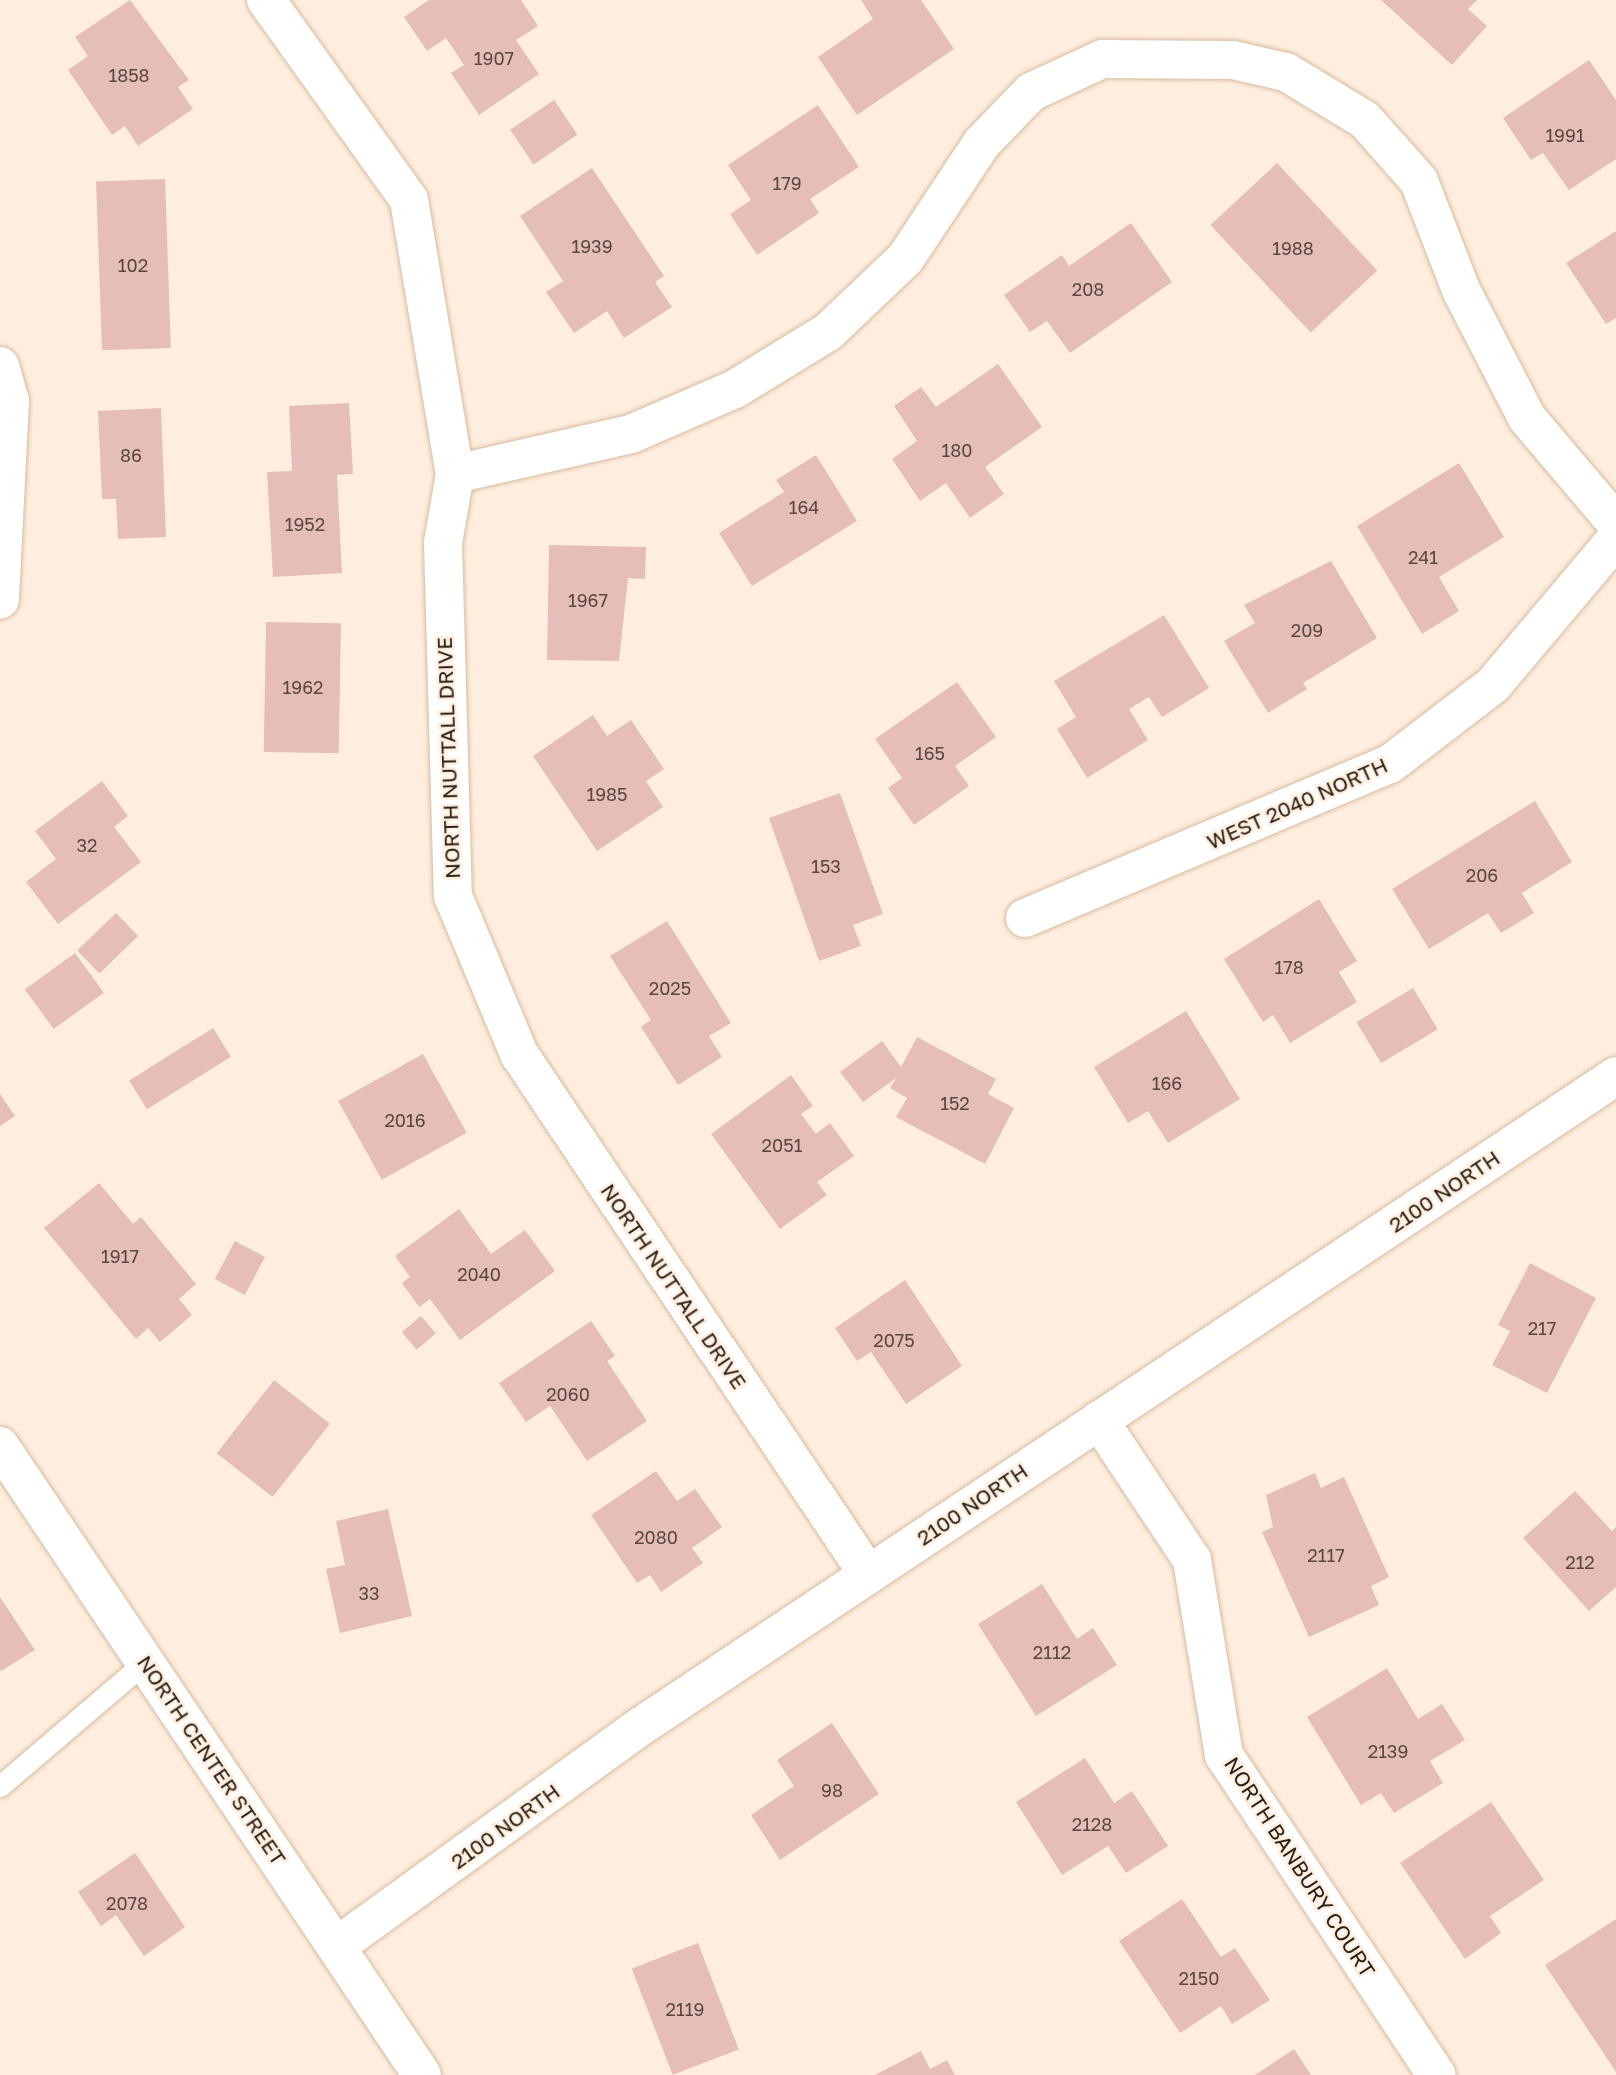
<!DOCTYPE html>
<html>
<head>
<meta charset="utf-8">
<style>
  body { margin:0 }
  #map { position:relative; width:1616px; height:2075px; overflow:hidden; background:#ffeede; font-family:"Golos Text",sans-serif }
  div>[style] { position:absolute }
  .building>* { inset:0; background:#e6beb9; transform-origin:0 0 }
  .roads { filter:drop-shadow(0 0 2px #d6bca1) drop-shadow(0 0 2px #d6bca1) }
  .lane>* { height:21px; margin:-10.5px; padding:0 10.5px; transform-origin:10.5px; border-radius:10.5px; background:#fff }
  .street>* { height:38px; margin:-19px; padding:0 19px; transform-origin:19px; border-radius:19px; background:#fff }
  .secondary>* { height:38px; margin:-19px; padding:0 19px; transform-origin:19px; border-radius:19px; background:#fff }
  span { translate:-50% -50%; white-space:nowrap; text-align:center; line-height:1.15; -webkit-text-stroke:5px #ffeede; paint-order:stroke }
  .number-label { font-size:18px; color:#58483f }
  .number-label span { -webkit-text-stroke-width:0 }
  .street-label { font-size:21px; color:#292016 }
</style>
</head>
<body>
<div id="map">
  <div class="building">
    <div style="clip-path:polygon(130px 0,189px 80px,178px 87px,193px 109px,138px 146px,125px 126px,112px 135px,68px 70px,88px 56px,75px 37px)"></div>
    <div style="clip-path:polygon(429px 0,521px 0,538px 26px,516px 40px,539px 74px,479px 115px,451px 73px,464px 65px,446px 38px,427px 51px,404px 17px)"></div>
    <div style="clip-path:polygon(861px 0,921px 0,954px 49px,857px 115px,818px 57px,873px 19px)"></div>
    <div style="clip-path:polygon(1381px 0,1477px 0,1468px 9px,1487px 26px,1452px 65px)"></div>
    <div style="clip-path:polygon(1589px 60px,1616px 100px,1616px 159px,1569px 190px,1543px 153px,1531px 160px,1503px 118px)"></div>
    <div style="left:554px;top:100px;width:42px;height:53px;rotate:56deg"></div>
    <div style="clip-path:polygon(818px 105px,859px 167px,810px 199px,819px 213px,757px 255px,730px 214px,751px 200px,728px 165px)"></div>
    <div style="left:1277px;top:163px;width:147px;height:91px;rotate:47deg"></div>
    <div style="clip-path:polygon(592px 168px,664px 276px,655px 282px,672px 307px,624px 338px,607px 311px,574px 333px,546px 292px,563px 281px,520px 216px)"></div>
    <div style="left:165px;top:179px;width:169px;height:69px;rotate:88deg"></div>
    <div style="clip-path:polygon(1131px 223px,1172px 282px,1070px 353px,1047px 321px,1030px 332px,1004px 295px,1062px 255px,1069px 266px)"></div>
    <div style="clip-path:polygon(1616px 231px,1616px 318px,1606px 324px,1566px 263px)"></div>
    <div style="clip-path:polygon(998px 364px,1042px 427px,985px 467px,1004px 494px,970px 518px,946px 483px,920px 501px,892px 459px,917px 441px,894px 406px,921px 387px,936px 407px)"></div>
    <div style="clip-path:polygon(349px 403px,353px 474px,337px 475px,342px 573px,273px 577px,267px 472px,292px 471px,289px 406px)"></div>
    <div style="clip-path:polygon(161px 408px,166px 537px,118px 539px,116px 499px,102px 499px,98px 411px)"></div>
    <div style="clip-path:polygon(816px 455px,857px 521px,752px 586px,719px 533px,784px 492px,776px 480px)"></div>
    <div style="clip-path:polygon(1459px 463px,1504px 537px,1439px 577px,1459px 611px,1422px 634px,1357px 526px)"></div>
    <div style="clip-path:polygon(549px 545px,646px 547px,645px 579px,628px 578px,619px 661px,547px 660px)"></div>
    <div style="clip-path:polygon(1331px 561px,1377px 638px,1303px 683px,1307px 689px,1268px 713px,1224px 641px,1255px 623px,1244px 605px)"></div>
    <div style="clip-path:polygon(1164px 615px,1209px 688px,1162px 717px,1149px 697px,1129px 709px,1148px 740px,1087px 778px,1057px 729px,1076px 717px,1054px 681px)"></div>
    <div style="left:266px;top:622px;width:75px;height:130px;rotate:1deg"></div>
    <div style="clip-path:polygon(957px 682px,996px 737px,955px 766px,969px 786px,914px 825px,888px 788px,902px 778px,875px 739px)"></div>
    <div style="clip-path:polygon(593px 715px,607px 736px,631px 720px,664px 769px,646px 781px,663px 807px,597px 851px,533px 756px)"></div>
    <div style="clip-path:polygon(102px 781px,128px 816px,114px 827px,141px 862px,58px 924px,26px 882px,56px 859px,35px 831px)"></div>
    <div style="clip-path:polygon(840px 793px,883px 914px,853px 925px,861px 946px,819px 961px,769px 818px)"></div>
    <div style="clip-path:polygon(1535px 801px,1572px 862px,1522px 893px,1534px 913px,1501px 933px,1488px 913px,1429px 949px,1392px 889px)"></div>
    <div style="clip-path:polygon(1319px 899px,1357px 961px,1339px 972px,1357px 1002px,1290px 1043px,1273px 1015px,1263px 1022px,1224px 959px)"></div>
    <div style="left:116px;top:913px;width:32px;height:54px;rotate:46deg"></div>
    <div style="clip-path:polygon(667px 921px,731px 1023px,709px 1036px,722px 1057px,678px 1085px,641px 1027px,651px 1020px,610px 956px)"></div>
    <div style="left:75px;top:953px;width:49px;height:62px;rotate:54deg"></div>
    <div style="left:1413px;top:988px;width:48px;height:66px;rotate:59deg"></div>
    <div style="clip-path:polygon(1186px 1011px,1240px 1099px,1168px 1143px,1148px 1111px,1128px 1123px,1094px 1067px)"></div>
    <div style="left:213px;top:1028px;width:34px;height:99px;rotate:58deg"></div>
    <div style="clip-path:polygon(917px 1037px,996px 1079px,988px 1094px,1014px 1108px,985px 1164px,896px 1117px,907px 1098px,890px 1088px,896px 1078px,863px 1102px,840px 1072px,882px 1041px,901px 1067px)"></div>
    <div style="left:423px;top:1054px;width:90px;height:97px;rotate:61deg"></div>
    <div style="clip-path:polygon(791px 1075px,813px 1106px,801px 1114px,816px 1134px,830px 1123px,854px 1156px,817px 1182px,827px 1195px,780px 1229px,711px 1134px)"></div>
    <div style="clip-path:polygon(0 1094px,15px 1116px,0 1126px)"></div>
    <div style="clip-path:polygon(99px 1183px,133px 1224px,141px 1217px,196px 1284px,179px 1299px,192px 1315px,160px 1342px,148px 1328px,136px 1339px,44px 1228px)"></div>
    <div style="clip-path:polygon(459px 1209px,491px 1254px,525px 1230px,555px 1271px,460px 1340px,430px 1299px,419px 1307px,402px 1283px,410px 1277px,395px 1256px)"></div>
    <div style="left:235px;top:1241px;width:34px;height:43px;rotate:28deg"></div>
    <div style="clip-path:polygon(1530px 1263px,1596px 1298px,1547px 1393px,1492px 1365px,1510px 1331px,1498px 1325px)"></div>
    <div style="clip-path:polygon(905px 1280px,962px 1366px,906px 1404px,871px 1352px,857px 1361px,835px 1328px)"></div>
    <div style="left:421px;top:1316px;width:23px;height:25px;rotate:50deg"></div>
    <div style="clip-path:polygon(591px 1321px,615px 1356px,607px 1361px,647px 1421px,587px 1461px,550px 1406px,526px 1422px,499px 1383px)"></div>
    <div style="left:274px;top:1380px;width:71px;height:93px;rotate:38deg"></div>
    <div style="clip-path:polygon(656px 1471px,677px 1501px,695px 1489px,722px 1527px,692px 1548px,703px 1563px,661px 1592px,650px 1575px,637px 1583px,591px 1515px)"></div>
    <div style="clip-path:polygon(1315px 1473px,1321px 1488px,1344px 1477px,1389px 1577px,1371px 1586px,1379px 1605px,1309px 1637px,1262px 1532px,1273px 1527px,1266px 1495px)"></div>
    <div style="clip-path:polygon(1575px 1491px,1612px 1531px,1616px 1527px,1616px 1587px,1589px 1611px,1523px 1538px)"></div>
    <div style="clip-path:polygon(388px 1509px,412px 1616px,340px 1633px,326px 1569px,345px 1565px,336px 1521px)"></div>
    <div style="clip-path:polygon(1042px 1584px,1077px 1639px,1093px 1628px,1117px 1665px,1036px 1716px,978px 1624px)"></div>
    <div style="clip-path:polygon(0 1597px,35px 1650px,1px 1671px,0 1669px)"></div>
    <div style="clip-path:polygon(1387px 1668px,1418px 1719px,1442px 1704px,1465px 1740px,1430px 1761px,1443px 1783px,1394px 1813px,1381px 1793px,1361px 1805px,1307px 1717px)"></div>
    <div style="clip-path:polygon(832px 1723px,879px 1794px,780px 1860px,751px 1815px,794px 1786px,777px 1760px)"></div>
    <div style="clip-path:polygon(1085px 1758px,1114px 1803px,1132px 1791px,1168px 1846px,1126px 1873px,1108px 1846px,1062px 1875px,1016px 1802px)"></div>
    <div style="clip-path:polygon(1491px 1802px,1544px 1880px,1490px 1916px,1501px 1933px,1465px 1959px,1400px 1863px)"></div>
    <div style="clip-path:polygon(135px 1853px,185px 1927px,144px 1956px,116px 1915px,101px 1926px,78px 1892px)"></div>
    <div style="clip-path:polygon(1182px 1899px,1221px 1957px,1235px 1948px,1270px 2000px,1232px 2024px,1221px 2006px,1180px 2033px,1119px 1941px)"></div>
    <div style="clip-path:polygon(1616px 1919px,1616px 2072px,1545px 1965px)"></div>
    <div style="left:698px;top:1943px;width:114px;height:71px;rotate:69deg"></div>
    <div style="clip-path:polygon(1294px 2049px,1311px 2075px,1255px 2075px)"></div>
    <div style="clip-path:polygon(921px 2051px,930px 2069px,947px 2060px,955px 2075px,875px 2075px)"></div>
  </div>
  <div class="roads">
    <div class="lane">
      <div style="left:0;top:1786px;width:191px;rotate:-40.5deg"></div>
    </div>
    <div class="street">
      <div style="left:266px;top:0;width:246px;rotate:54.4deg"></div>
      <div style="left:409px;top:200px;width:278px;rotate:80.5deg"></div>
      <div style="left:455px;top:474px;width:70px;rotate:99.9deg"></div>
      <div style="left:443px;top:543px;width:353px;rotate:88.4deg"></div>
      <div style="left:453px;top:896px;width:171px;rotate:67.3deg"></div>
      <div style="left:519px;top:1054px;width:626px;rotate:56.13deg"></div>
      <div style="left:0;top:366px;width:36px;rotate:74deg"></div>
      <div style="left:10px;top:401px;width:199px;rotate:92.9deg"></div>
      <div style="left:455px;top:474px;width:180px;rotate:-12.8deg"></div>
      <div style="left:631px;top:434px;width:113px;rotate:-23.4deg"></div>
      <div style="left:735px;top:389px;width:109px;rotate:-31.5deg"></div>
      <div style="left:828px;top:332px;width:106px;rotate:-43.5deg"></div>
      <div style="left:905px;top:259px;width:138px;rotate:-56.5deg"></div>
      <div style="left:981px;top:144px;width:72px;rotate:-46.1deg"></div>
      <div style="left:1031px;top:92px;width:78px;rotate:-24.9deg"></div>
      <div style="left:1102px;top:59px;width:131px;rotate:0.4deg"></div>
      <div style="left:1233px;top:60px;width:54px;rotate:12.8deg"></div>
      <div style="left:1286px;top:72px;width:92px;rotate:31.3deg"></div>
      <div style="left:1365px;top:120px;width:81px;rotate:48.5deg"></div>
      <div style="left:1419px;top:181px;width:117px;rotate:68.9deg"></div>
      <div style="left:1461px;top:290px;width:144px;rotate:62.7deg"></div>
      <div style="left:1527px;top:418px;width:138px;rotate:49.7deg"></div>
      <div style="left:1025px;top:918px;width:396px;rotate:-22.9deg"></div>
      <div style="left:1390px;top:764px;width:130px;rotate:-37.5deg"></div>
      <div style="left:1493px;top:685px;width:191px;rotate:-49.9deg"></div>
      <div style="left:1099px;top:1420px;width:168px;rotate:56.4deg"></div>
      <div style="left:1192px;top:1560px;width:198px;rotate:80.7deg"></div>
      <div style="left:1224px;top:1755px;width:384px;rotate:56.4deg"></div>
    </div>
    <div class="secondary">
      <div style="left:0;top:1446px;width:757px;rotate:56.14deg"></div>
      <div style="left:337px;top:1946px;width:374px;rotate:-35.9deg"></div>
      <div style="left:640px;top:1727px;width:1173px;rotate:-33.7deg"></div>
    </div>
  </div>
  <div class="number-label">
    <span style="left:494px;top:58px">1907</span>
    <span style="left:129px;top:75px">1858</span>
    <span style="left:1565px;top:135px">1991</span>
    <span style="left:787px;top:183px">179</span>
    <span style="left:592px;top:246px">1939</span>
    <span style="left:1293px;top:248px">1988</span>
    <span style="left:133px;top:265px">102</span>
    <span style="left:1088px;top:289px">208</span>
    <span style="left:957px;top:450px">180</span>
    <span style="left:131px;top:455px">86</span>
    <span style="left:804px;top:507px">164</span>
    <span style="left:305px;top:524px">1952</span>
    <span style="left:1423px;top:557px">241</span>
    <span style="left:588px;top:600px">1967</span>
    <span style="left:1307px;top:630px">209</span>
    <span style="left:303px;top:687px">1962</span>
    <span style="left:930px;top:753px">165</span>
    <span style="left:607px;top:794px">1985</span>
    <span style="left:87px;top:845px">32</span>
    <span style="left:826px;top:866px">153</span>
    <span style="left:1482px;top:875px">206</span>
    <span style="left:1289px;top:967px">178</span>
    <span style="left:670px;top:988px">2025</span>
    <span style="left:1167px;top:1083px">166</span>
    <span style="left:955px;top:1103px">152</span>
    <span style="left:405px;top:1120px">2016</span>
    <span style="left:782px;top:1145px">2051</span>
    <span style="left:120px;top:1256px">1917</span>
    <span style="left:479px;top:1274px">2040</span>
    <span style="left:1542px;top:1328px">217</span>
    <span style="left:894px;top:1340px">2075</span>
    <span style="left:568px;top:1394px">2060</span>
    <span style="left:656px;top:1537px">2080</span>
    <span style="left:1326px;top:1555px">2117</span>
    <span style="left:1580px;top:1562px">212</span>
    <span style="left:369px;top:1593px">33</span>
    <span style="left:1052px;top:1652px">2112</span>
    <span style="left:1388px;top:1751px">2139</span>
    <span style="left:832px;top:1790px">98</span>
    <span style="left:1092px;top:1824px">2128</span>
    <span style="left:127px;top:1903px">2078</span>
    <span style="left:1199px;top:1978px">2150</span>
    <span style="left:685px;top:2009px">2119</span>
  </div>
  <div class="street-label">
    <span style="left:448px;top:758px;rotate:-92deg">NORTH NUTTALL DRIVE</span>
    <span style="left:1297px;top:803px;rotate:-24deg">WEST 2040 NORTH</span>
    <span style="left:1444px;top:1191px;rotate:-34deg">2100 NORTH</span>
    <span style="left:674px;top:1286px;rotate:56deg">NORTH NUTTALL DRIVE</span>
    <span style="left:972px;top:1504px;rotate:-34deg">2100 NORTH</span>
    <span style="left:212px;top:1760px;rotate:56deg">NORTH CENTER STREET</span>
    <span style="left:505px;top:1826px;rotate:-36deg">2100 NORTH</span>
    <span style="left:1300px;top:1867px;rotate:57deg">NORTH BANBURY COURT</span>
  </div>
</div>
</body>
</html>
